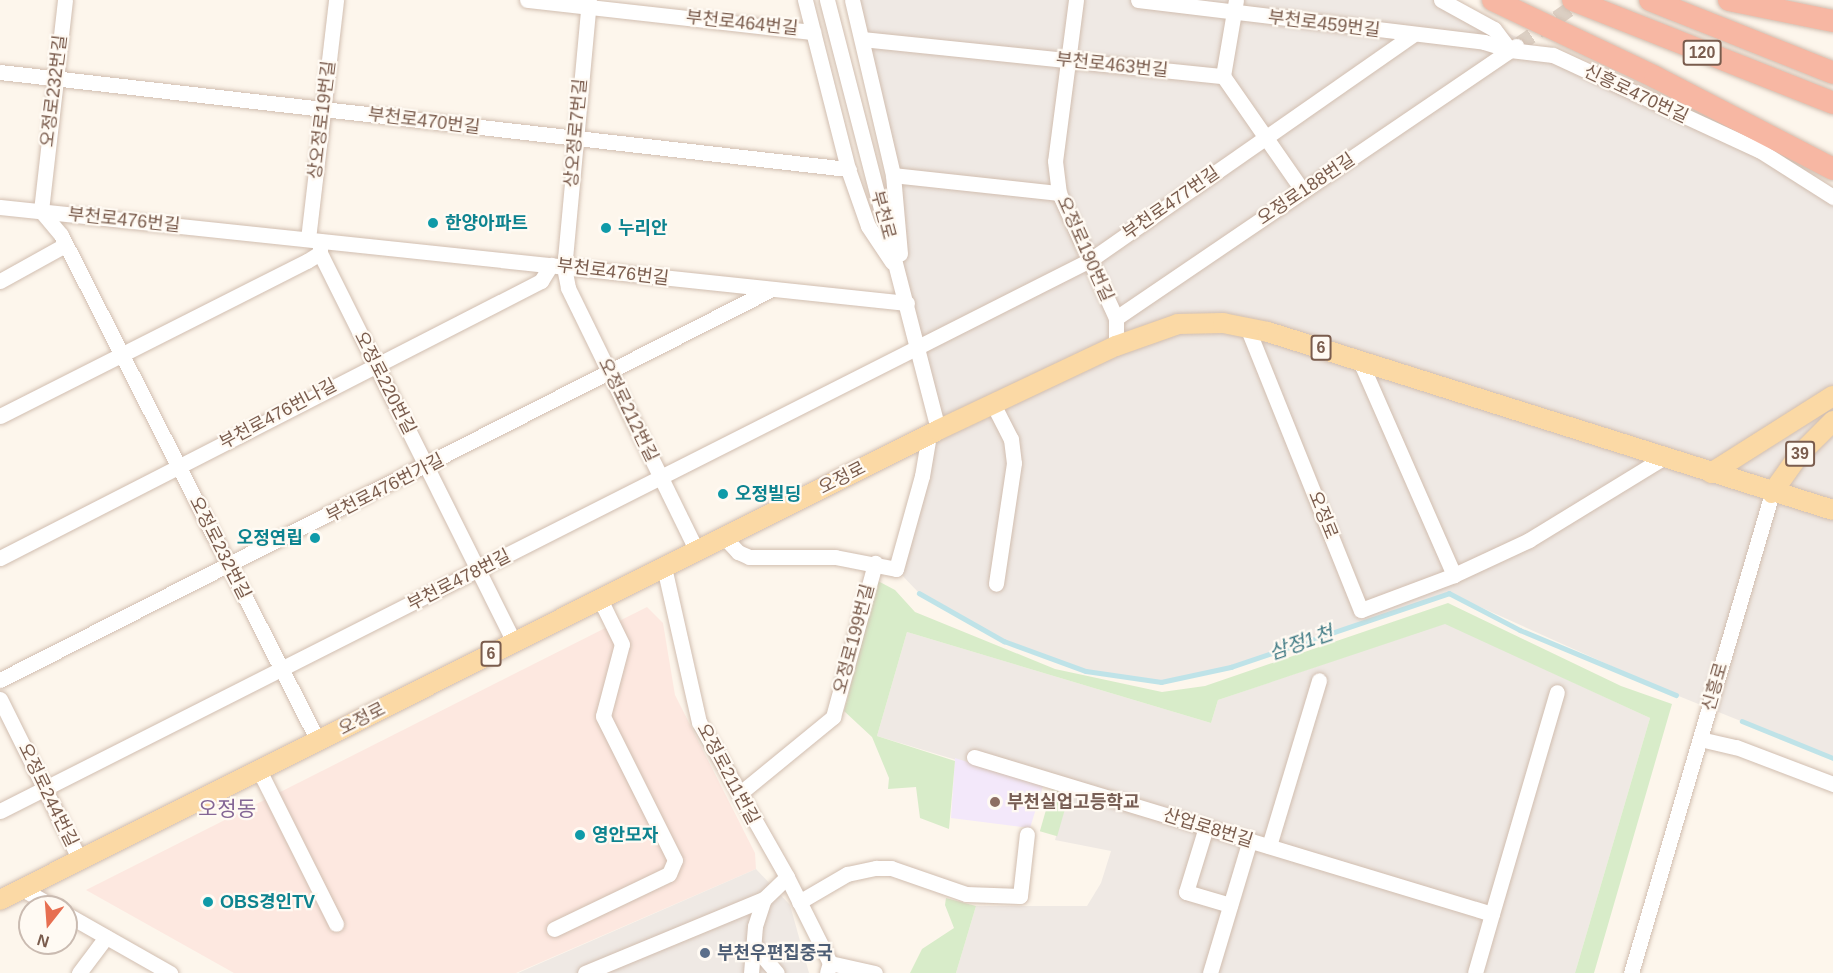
<!DOCTYPE html>
<html>
<head>
<meta charset="utf-8">
<style>
  body { margin:0 }
  #map { position:relative; width:1833px; height:973px; overflow:hidden; background:#fdf6ec; font-family:Helvetica,"Noto Sans KR",sans-serif }
  div>[style] { position:absolute }
  .commercial>* { inset:0; background:#fde8e0 }
  .industrial>* { inset:0; background:#efe9e4 }
  .education>* { inset:0; background:#f3e8fa }
  .green>* { inset:0; background:#d8ecc9; transform-origin:0 0 }
  .stream>* { height:4.5px; margin:-2.25px; padding:0 2.25px; transform-origin:2.25px; border-radius:2.25px; background:#bfe3e8 }
  .minor-tunnel>* { height:15px; margin-top:-7.5px; transform-origin:0; background:repeating-linear-gradient(90deg,#dcd0c4 0 15px,transparent 0 23px) }
  .roads { filter:drop-shadow(0 0 2px #d1beb0) drop-shadow(0 0 2px #d1beb0) }
  .minor>* { height:15px; margin:-7.5px; padding:0 7.5px; transform-origin:7.5px; border-radius:7.5px; background:#fff }
  .major>* { height:20px; margin:-10px; padding:0 10px; transform-origin:10px; border-radius:10px; background:#fbd9a5 }
  .highway>* { height:22px; margin:-11px; padding:0 11px; transform-origin:11px; border-radius:11px; background:#f7b7a3 }
  .dots>* { width:16px; height:16px; translate:-50% -50%; box-sizing:border-box; border:3px solid #fffaf3; border-radius:50% }
  span { translate:-50% -50%; white-space:nowrap; text-align:center; line-height:1.15; -webkit-text-stroke:4.5px #fffaf3; paint-order:stroke }
  .shield-label span { padding:2px 4px; background:#fffaf3; border:2px solid; border-radius:4px; -webkit-text-stroke-width:0 }
  .shield-label { font-size:16px; color:#7a5c4d; font-weight:700 }
  .street-label { font-size:18px; color:#7a5c4d }
  .culture-label { font-size:18px; color:#0d838f; font-weight:700 }
  .left { translate:0 -50%; text-align:left }
  .right { translate:-100% -50%; text-align:right }
  .education-label { font-size:18px; color:#785e54; font-weight:700 }
  .service-label { font-size:18px; color:#4e5e75; font-weight:700 }
  .water-label { font-size:20px; color:#437c86; font-style:italic }
  .quarter-label { font-size:21px; color:#846695 }
  .north { position:absolute; left:18px; top:895px; width:60px; height:60px; box-sizing:border-box; background:#fffaf3; border:2px solid #cabbb1; border-radius:50%; rotate:197deg; font-size:16px; font-weight:700; line-height:24px; text-align:center; color:#7a5c4d }
  .north::after { content:''; display:block; margin:auto; width:21px; height:27px; background:#e76f51; clip-path:polygon(50% 0,100% 100%,50% 72%,0 100%) }
</style>
</head>
<body>
<div id="map">
  <div class="commercial">
    <div style="clip-path:polygon(647px 607px,663px 623px,675px 695px,755px 853px,756px 869px,516px 973px,234px 973px,86px 890px)"></div>
  </div>
  <div class="industrial">
    <div style="clip-path:polygon(852px 0,1437px 0,1759px 150px,1833px 197px,1833px 758px,1676px 695px,1449px 593px,1231px 667px,1161px 682px,1086px 671px,1004px 641px,919px 593px,896px 569px,937px 430px,900px 275px,893px 175px)"></div>
    <div style="clip-path:polygon(1445px 623px,1650px 718px,1575px 973px,956px 973px,976px 906px,1087px 906px,1101px 883px,1111px 851px,1055px 840px,1069px 794px,877px 736px,907px 632px,1211px 723px,1218px 700px)"></div>
    <div style="clip-path:polygon(756px 869px,790px 905px,809px 973px,518px 973px)"></div>
  </div>
  <div class="education">
    <div style="clip-path:polygon(955px 758px,1043px 786px,1030px 828px,951px 818px)"></div>
  </div>
  <div class="green">
    <div style="clip-path:polygon(878px 581px,895px 590px,915px 612px,1055px 669px,1162px 692px,1205px 686px,1448px 603px,1621px 686px,1672px 704px,1594px 973px,1575px 973px,1650px 718px,1445px 624px,1218px 700px,1211px 723px,907px 632px,877px 736px,955px 761px,949px 829px,920px 818px,916px 787px,888px 789px,889px 778px,872px 737px,844px 711px)"></div>
    <div style="left:1052px;top:789px;width:18px;height:44px;rotate:16deg"></div>
    <div style="clip-path:polygon(946px 898px,976px 906px,956px 973px,910px 973px,922px 949px,954px 928px,945px 905px)"></div>
  </div>
  <div class="stream">
    <div style="left:919px;top:593px;width:98px;rotate:29.5deg"></div>
    <div style="left:1004px;top:641px;width:87px;rotate:20.1deg"></div>
    <div style="left:1086px;top:671px;width:76px;rotate:8.3deg"></div>
    <div style="left:1161px;top:682px;width:72px;rotate:-12.1deg"></div>
    <div style="left:1231px;top:667px;width:230px;rotate:-18.7deg"></div>
    <div style="left:1449px;top:593px;width:80px;rotate:27.5deg"></div>
    <div style="left:1520px;top:630px;width:169px;rotate:22.6deg"></div>
    <div style="left:1742px;top:721px;width:98px;rotate:22.1deg"></div>
  </div>
  <div class="minor-tunnel">
    <div style="left:1519px;top:44px;width:77px;rotate:-34.9deg"></div>
  </div>
  <div class="roads">
    <div class="minor">
      <div style="left:65px;top:0;width:212px;rotate:96.5deg"></div>
      <div style="left:41px;top:211px;width:31px;rotate:50deg"></div>
      <div style="left:61px;top:235px;width:568px;rotate:63.07deg"></div>
      <div style="left:527px;top:0;width:288px;rotate:6.4deg"></div>
      <div style="left:589px;top:0;width:268px;rotate:95.3deg"></div>
      <div style="left:564px;top:267px;width:21px;rotate:79deg"></div>
      <div style="left:568px;top:288px;width:293px;rotate:63.9deg"></div>
      <div style="left:805px;top:0;width:174px;rotate:75.7deg"></div>
      <div style="left:848px;top:169px;width:60px;rotate:70.7deg"></div>
      <div style="left:868px;top:226px;width:43px;rotate:56.3deg"></div>
      <div style="left:827px;top:0;width:444px;rotate:75.5deg"></div>
      <div style="left:852px;top:0;width:180px;rotate:76.8deg"></div>
      <div style="left:893px;top:175px;width:79px;rotate:84.9deg"></div>
      <div style="left:1076px;top:0;width:162px;rotate:97.4deg"></div>
      <div style="left:1055px;top:161px;width:32px;rotate:83deg"></div>
      <div style="left:1059px;top:193px;width:137px;rotate:65.5deg"></div>
      <div style="left:1138px;top:0;width:349px;rotate:6.9deg"></div>
      <div style="left:1484px;top:42px;width:27px;rotate:17deg"></div>
      <div style="left:1510px;top:50px;width:43px;rotate:6.6deg"></div>
      <div style="left:1553px;top:55px;width:227px;rotate:24.8deg"></div>
      <div style="left:1759px;top:150px;width:88px;rotate:32.4deg"></div>
      <div style="left:1441px;top:0;width:60px;rotate:28.7deg"></div>
      <div style="left:1494px;top:29px;width:26px;rotate:53deg"></div>
      <div style="left:862px;top:39px;width:363px;rotate:5.9deg"></div>
      <div style="left:1223px;top:76px;width:140px;rotate:55.2deg"></div>
      <div style="left:0;top:72px;width:854px;rotate:6.53deg"></div>
      <div style="left:1223px;top:76px;width:77px;rotate:-80.3deg"></div>
      <div style="left:893px;top:175px;width:167px;rotate:6.2deg"></div>
      <div style="left:0;top:207px;width:912px;rotate:6.04deg"></div>
      <div style="left:308px;top:239px;width:241px;rotate:-83.3deg"></div>
      <div style="left:320px;top:253px;width:435px;rotate:63.5deg"></div>
      <div style="left:0;top:281px;width:74px;rotate:-29deg"></div>
      <div style="left:1247px;top:327px;width:305px;rotate:68.1deg"></div>
      <div style="left:1361px;top:610px;width:99px;rotate:-20.6deg"></div>
      <div style="left:1454px;top:575px;width:83px;rotate:-25deg"></div>
      <div style="left:1529px;top:540px;width:157px;rotate:-31.5deg"></div>
      <div style="left:1116px;top:346px;width:28px;rotate:-90deg"></div>
      <div style="left:1116px;top:318px;width:484px;rotate:-34.2deg"></div>
      <div style="left:1360px;top:361px;width:234px;rotate:66.3deg"></div>
      <div style="left:993px;top:404px;width:39px;rotate:63deg"></div>
      <div style="left:1011px;top:439px;width:24px;rotate:83deg"></div>
      <div style="left:1014px;top:463px;width:122px;rotate:98.5deg"></div>
      <div style="left:0;top:416px;width:344px;rotate:-26.8deg"></div>
      <div style="left:307px;top:261px;width:15px;rotate:-32deg"></div>
      <div style="left:320px;top:253px;width:9px;rotate:-90deg"></div>
      <div style="left:724px;top:537px;width:21px;rotate:47deg"></div>
      <div style="left:738px;top:552px;width:12px;rotate:24deg"></div>
      <div style="left:749px;top:557px;width:86px"></div>
      <div style="left:835px;top:557px;width:62px;rotate:11.1deg"></div>
      <div style="left:896px;top:569px;width:97px;rotate:-74.4deg"></div>
      <div style="left:922px;top:476px;width:42px;rotate:-80.3deg"></div>
      <div style="left:0;top:558px;width:608px;rotate:-27.11deg"></div>
      <div style="left:541px;top:281px;width:19px;rotate:-58deg"></div>
      <div style="left:664px;top:567px;width:159px;rotate:77.3deg"></div>
      <div style="left:699px;top:722px;width:178px;rotate:60.4deg"></div>
      <div style="left:787px;top:877px;width:96px;rotate:63.4deg"></div>
      <div style="left:830px;top:963px;width:10px;rotate:107deg"></div>
      <div style="left:0;top:680px;width:861px;rotate:-26.86deg"></div>
      <div style="left:0;top:699px;width:180px;rotate:63.6deg"></div>
      <div style="left:1700px;top:739px;width:37px;rotate:13deg"></div>
      <div style="left:1736px;top:747px;width:104px;rotate:20.9deg"></div>
      <div style="left:974px;top:757px;width:541px;rotate:16.86deg"></div>
      <div style="left:1492px;top:914px;width:61px;rotate:106.1deg"></div>
      <div style="left:259px;top:770px;width:172px;rotate:63.4deg"></div>
      <div style="left:739px;top:794px;width:122px;rotate:-39.3deg"></div>
      <div style="left:833px;top:717px;width:160px;rotate:-74.7deg"></div>
      <div style="left:0;top:811px;width:1221px;rotate:-26.82deg"></div>
      <div style="left:1090px;top:260px;width:393px;rotate:-34.9deg"></div>
      <div style="left:1206px;top:827px;width:68px;rotate:107.1deg"></div>
      <div style="left:1186px;top:892px;width:46px;rotate:16.5deg"></div>
      <div style="left:1269px;top:846px;width:173px;rotate:-73.2deg"></div>
      <div style="left:22px;top:889px;width:37px;rotate:29deg"></div>
      <div style="left:799px;top:902px;width:56px;rotate:-30.3deg"></div>
      <div style="left:847px;top:874px;width:30px;rotate:-12deg"></div>
      <div style="left:876px;top:868px;width:15px"></div>
      <div style="left:891px;top:868px;width:79px;rotate:19.1deg"></div>
      <div style="left:966px;top:894px;width:54px;rotate:2.1deg"></div>
      <div style="left:1020px;top:896px;width:62px;rotate:-83.6deg"></div>
      <div style="left:66px;top:914px;width:120px;rotate:29.6deg"></div>
      <div style="left:1492px;top:914px;width:231px;rotate:-73.7deg"></div>
      <div style="left:554px;top:929px;width:127px;rotate:-25.6deg"></div>
      <div style="left:669px;top:874px;width:15px;rotate:-67deg"></div>
      <div style="left:675px;top:860px;width:161px;rotate:-116.6deg"></div>
      <div style="left:603px;top:716px;width:74px;rotate:-75.2deg"></div>
      <div style="left:622px;top:644px;width:50px;rotate:-116.1deg"></div>
      <div style="left:755px;top:947px;width:34px;rotate:50deg"></div>
      <div style="left:830px;top:963px;width:46px;rotate:12.5deg"></div>
      <div style="left:79px;top:973px;width:45px;rotate:-53.1deg"></div>
      <div style="left:585px;top:973px;width:194px;rotate:-22.5deg"></div>
      <div style="left:764px;top:899px;width:32px;rotate:-44deg"></div>
      <div style="left:751px;top:973px;width:47px;rotate:-85.1deg"></div>
      <div style="left:755px;top:926px;width:28px;rotate:-72deg"></div>
      <div style="left:1210px;top:973px;width:139px;rotate:-73.3deg"></div>
      <div style="left:1631px;top:973px;width:500px;rotate:-73.63deg"></div>
    </div>
    <div class="major">
      <div style="left:1711px;top:473px;width:144px;rotate:-32.3deg"></div>
      <div style="left:1772px;top:493px;width:47px;rotate:-54.6deg"></div>
      <div style="left:1799px;top:455px;width:48px;rotate:-45deg"></div>
      <div style="left:0;top:900px;width:1049px;rotate:-26.61deg"></div>
      <div style="left:938px;top:430px;width:197px;rotate:-25.3deg"></div>
      <div style="left:1116px;top:346px;width:66px;rotate:-19.5deg"></div>
      <div style="left:1178px;top:324px;width:45px;rotate:-1.3deg"></div>
      <div style="left:1223px;top:323px;width:46px;rotate:11.3deg"></div>
      <div style="left:1268px;top:332px;width:592px;rotate:17.49deg"></div>
    </div>
    <div class="highway">
      <div style="left:1493px;top:0;width:179px;rotate:25.4deg"></div>
      <div style="left:1655px;top:77px;width:200px;rotate:27.3deg"></div>
      <div style="left:1573px;top:0;width:280px;rotate:21.6deg"></div>
      <div style="left:1650px;top:0;width:197px;rotate:21.7deg"></div>
      <div style="left:1729px;top:0;width:106px;rotate:11.4deg"></div>
    </div>
  </div>
  <div class="dots">
    <div style="left:433px;top:223px;background:#0f9aa8"></div>
    <div style="left:606px;top:228px;background:#0f9aa8"></div>
    <div style="left:723px;top:494px;background:#0f9aa8"></div>
    <div style="left:315px;top:538px;background:#0f9aa8"></div>
    <div style="left:995px;top:802px;background:#8d6e63"></div>
    <div style="left:580px;top:835px;background:#0f9aa8"></div>
    <div style="left:208px;top:902px;background:#0f9aa8"></div>
    <div style="left:705px;top:953px;background:#5c6f8a"></div>
  </div>
  <div class="shield-label">
    <span style="left:1702px;top:53px">120</span>
    <span style="left:1321px;top:348px">6</span>
    <span style="left:1800px;top:454px">39</span>
    <span style="left:491px;top:654px">6</span>
  </div>
  <div class="street-label">
    <span style="left:742px;top:23px;rotate:6deg">부천로464번길</span>
    <span style="left:1324px;top:24px;rotate:7deg">부천로459번길</span>
    <span style="left:1112px;top:65px;rotate:6deg">부천로463번길</span>
    <span style="left:54px;top:91px;rotate:-83deg">오정로232번길</span>
    <span style="left:1636px;top:94px;rotate:25deg">신흥로470번길</span>
    <span style="left:322px;top:120px;rotate:-83deg">상오정로19번길</span>
    <span style="left:424px;top:121px;rotate:7deg">부천로470번길</span>
    <span style="left:576px;top:133px;rotate:-85deg">상오정로7번길</span>
    <span style="left:1306px;top:189px;rotate:-34deg">오정로188번길</span>
    <span style="left:1171px;top:203px;rotate:-35deg">부천로477번길</span>
    <span style="left:883px;top:215px;rotate:75deg">부천로</span>
    <span style="left:124px;top:220px;rotate:6deg">부천로476번길</span>
    <span style="left:1085px;top:249px;rotate:66deg">오정로190번길</span>
    <span style="left:613px;top:272px;rotate:7deg">부천로476번길</span>
    <span style="left:385px;top:383px;rotate:63deg">오정로220번길</span>
    <span style="left:628px;top:410px;rotate:64deg">오정로212번길</span>
    <span style="left:278px;top:414px;rotate:-28deg">부천로476번나길</span>
    <span style="left:842px;top:478px;rotate:-27deg">오정로</span>
    <span style="left:385px;top:488px;rotate:-27deg">부천로476번가길</span>
    <span style="left:1323px;top:515px;rotate:68deg">오정로</span>
    <span style="left:220px;top:548px;rotate:63deg">오정로232번길</span>
    <span style="left:459px;top:580px;rotate:-27deg">부천로478번길</span>
    <span style="left:854px;top:639px;rotate:-75deg">오정로199번길</span>
    <span style="left:1715px;top:687px;rotate:-74deg">신흥로</span>
    <span style="left:362px;top:719px;rotate:-27deg">오정로</span>
    <span style="left:728px;top:774px;rotate:62deg">오정로211번길</span>
    <span style="left:48px;top:795px;rotate:64deg">오정로244번길</span>
    <span style="left:1208px;top:828px;rotate:17deg">산업로8번길</span>
  </div>
  <div class="culture-label">
    <span class="left" style="left:445px;top:223px">한양아파트</span>
    <span class="left" style="left:618px;top:228px">누리안</span>
    <span class="left" style="left:735px;top:494px">오정빌딩</span>
    <span class="right" style="left:303px;top:538px">오정연립</span>
    <span class="left" style="left:592px;top:835px">영안모자</span>
    <span class="left" style="left:220px;top:902px">OBS경인TV</span>
  </div>
  <div class="education-label">
    <span class="left" style="left:1007px;top:802px">부천실업고등학교</span>
  </div>
  <div class="service-label">
    <span class="left" style="left:717px;top:953px">부천우편집중국</span>
  </div>
  <div class="water-label">
    <span style="left:1301px;top:643px;rotate:-19deg">삼정1천</span>
  </div>
  <div class="quarter-label">
    <span style="left:227px;top:809px">오정동</span>
  </div>
  <div class="north">N</div>
</div>
</body>
</html>
